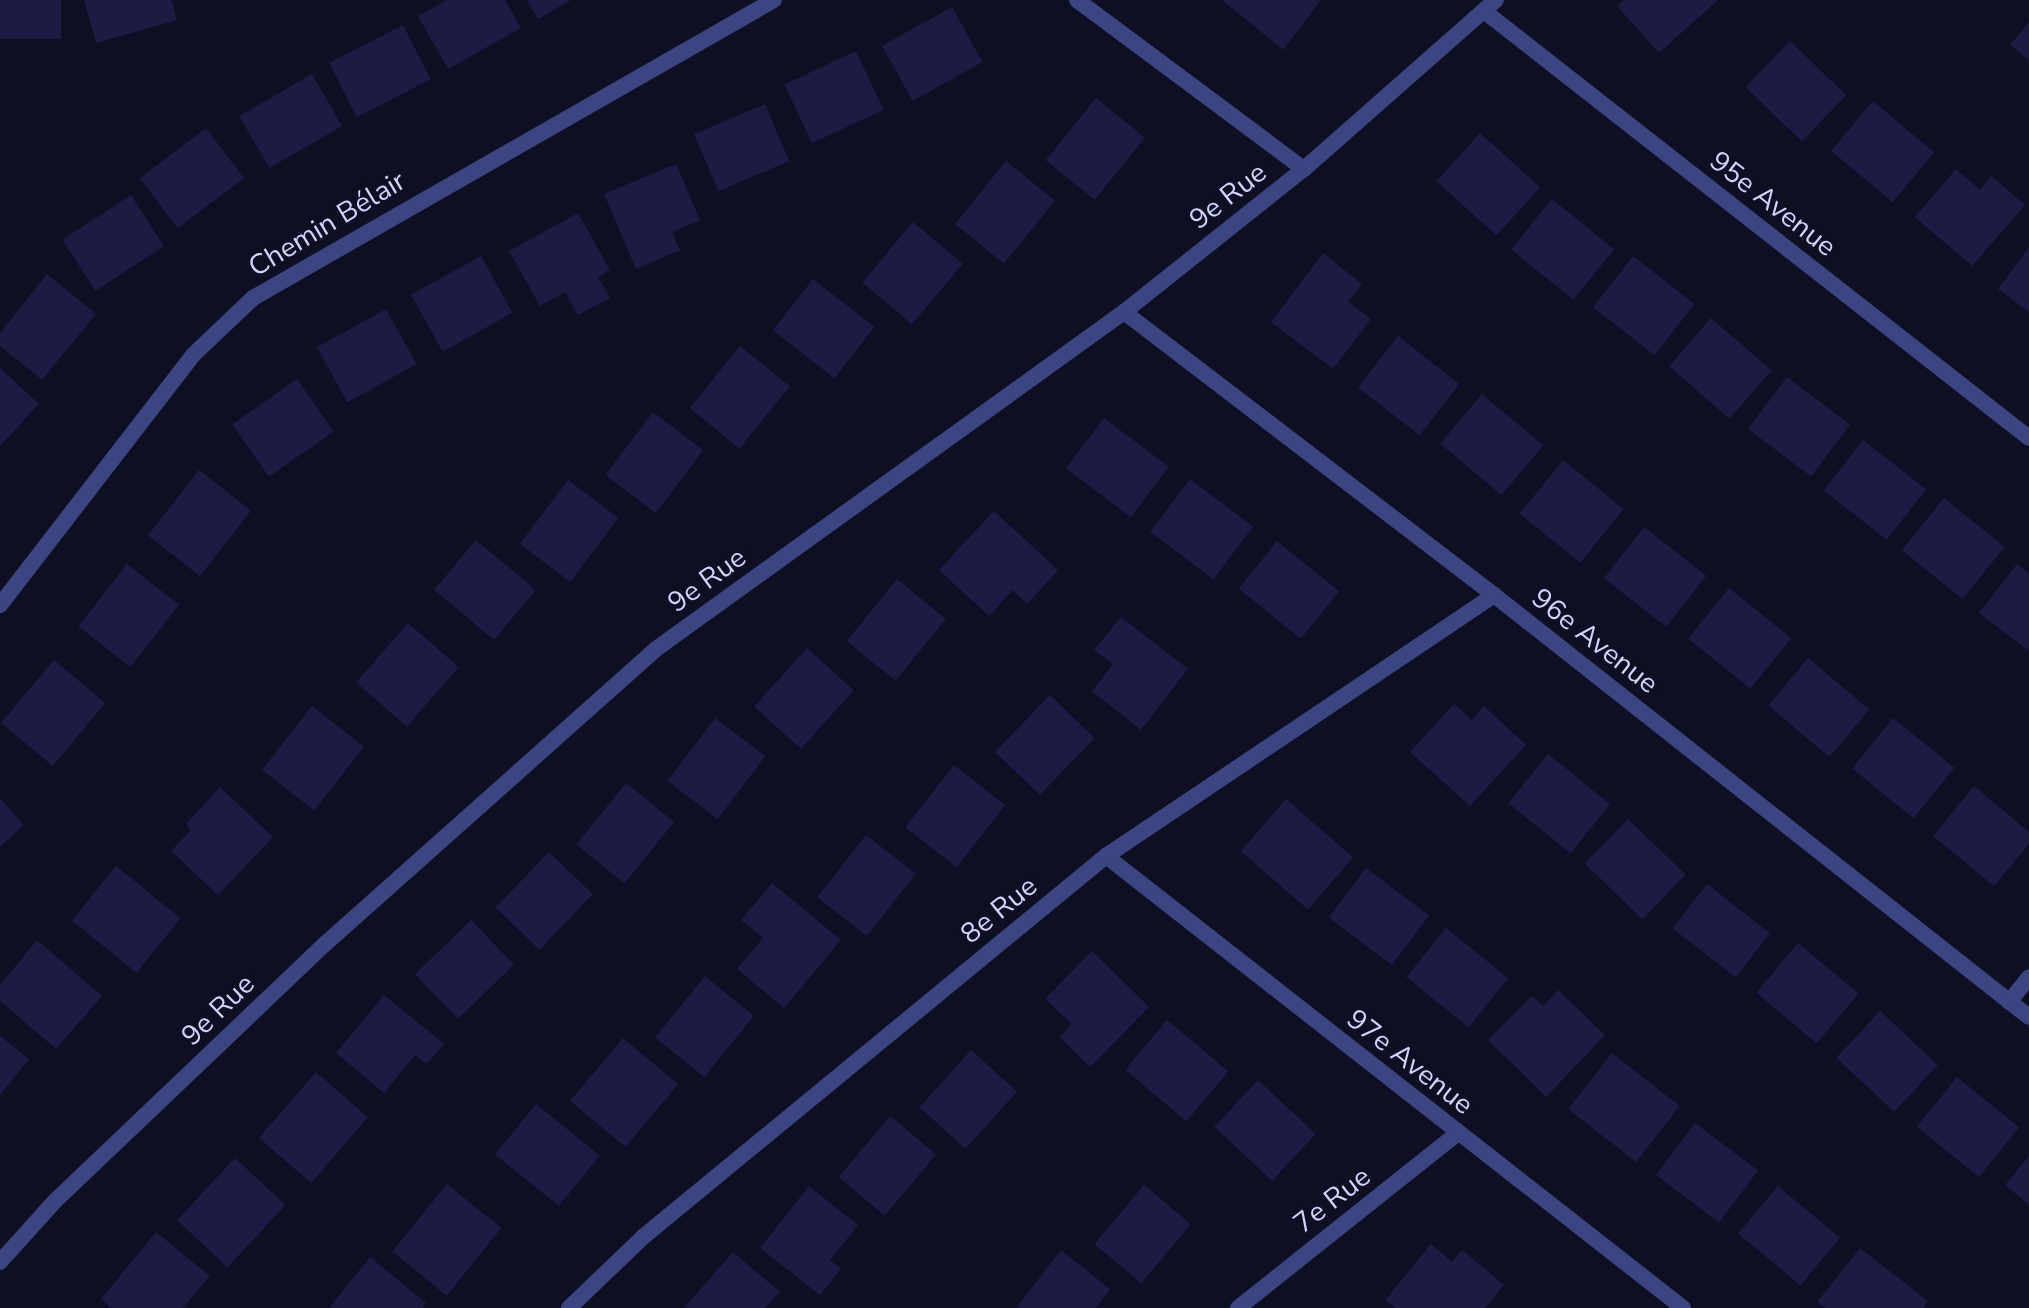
<!DOCTYPE html>
<html>
<head>
<meta charset="utf-8">
<style>
  body { margin:0 }
  #map { position:relative; width:2029px; height:1308px; overflow:hidden; background:#0e0f23; font-family:"Nunito Sans",sans-serif }
  div>[style] { position:absolute }
  .building>* { inset:0; background:#1b1b44; transform-origin:0 0 }
  .minor>* { height:16px; margin:-8px; padding:0 8px; transform-origin:8px; border-radius:8px; background:#3a4581 }
  span { translate:-50% -50%; white-space:nowrap; text-align:center; line-height:1.15; -webkit-text-stroke:8px #0e0f23; paint-order:stroke }
  .street-label { font-size:28px; color:#d1d4fe }
</style>
</head>
<body>
<div id="map">
  <div class="building">
    <div style="left:0;top:0;width:61px;height:39px"></div>
    <div style="clip-path:polygon(84px 0,172px 0,177px 20px,96px 43px)"></div>
    <div style="clip-path:polygon(447px 0,505px 0,521px 28px,448px 69px,418px 16px)"></div>
    <div style="clip-path:polygon(527px 0,571px 0,538px 19px)"></div>
    <div style="clip-path:polygon(1222px 0,1321px 0,1283px 50px)"></div>
    <div style="clip-path:polygon(1624px 0,1718px 0,1659px 53px,1617px 6px)"></div>
    <div style="left:952px;top:7px;width:63px;height:80px;rotate:61deg"></div>
    <div style="clip-path:polygon(2029px 22px,2029px 60px,2010px 45px)"></div>
    <div style="left:403px;top:25px;width:61px;height:83px;rotate:63deg"></div>
    <div style="left:1790px;top:41px;width:78px;height:64px;rotate:44deg"></div>
    <div style="left:856px;top:51px;width:65px;height:79px;rotate:65deg"></div>
    <div style="left:312px;top:74px;width:60px;height:84px;rotate:60deg"></div>
    <div style="left:1096px;top:98px;width:63px;height:80px;rotate:39deg"></div>
    <div style="left:1873px;top:101px;width:80px;height:65px;rotate:40deg"></div>
    <div style="left:765px;top:104px;width:62px;height:77px;rotate:67deg"></div>
    <div style="left:206px;top:128px;width:63px;height:83px;rotate:53deg"></div>
    <div style="left:1480px;top:133px;width:81px;height:65px;rotate:42deg"></div>
    <div style="left:1006px;top:161px;width:63px;height:81px;rotate:39deg"></div>
    <div style="clip-path:polygon(676px 164px,700px 220px,672px 232px,680px 250px,636px 269px,604px 194px)"></div>
    <div style="clip-path:polygon(1956px 169px,1980px 190px,1991px 176px,2025px 205px,1972px 266px,1915px 217px)"></div>
    <div style="left:131px;top:195px;width:61px;height:82px;rotate:57deg"></div>
    <div style="left:1552px;top:199px;width:80px;height:65px;rotate:39deg"></div>
    <div style="clip-path:polygon(578px 213px,610px 270px,598px 277px,610px 298px,578px 315px,565px 292px,540px 306px,509px 251px)"></div>
    <div style="left:913px;top:222px;width:65px;height:79px;rotate:40deg"></div>
    <div style="clip-path:polygon(2029px 247px,2029px 312px,1998px 289px)"></div>
    <div style="clip-path:polygon(1323px 253px,1362px 284px,1348px 302px,1371px 319px,1333px 369px,1271px 322px)"></div>
    <div style="left:481px;top:256px;width:65px;height:80px;rotate:61deg"></div>
    <div style="left:1633px;top:256px;width:78px;height:65px;rotate:38deg"></div>
    <div style="clip-path:polygon(47px 274px,96px 314px,42px 380px,0 346px,0 333px)"></div>
    <div style="left:813px;top:279px;width:78px;height:65px;rotate:38deg"></div>
    <div style="left:386px;top:309px;width:63px;height:79px;rotate:61deg"></div>
    <div style="left:1711px;top:318px;width:80px;height:64px;rotate:41deg"></div>
    <div style="left:1398px;top:336px;width:78px;height:65px;rotate:38deg"></div>
    <div style="left:740px;top:346px;width:64px;height:80px;rotate:39deg"></div>
    <div style="clip-path:polygon(0 368px,39px 404px,0 446px)"></div>
    <div style="left:1787px;top:377px;width:79px;height:65px;rotate:37deg"></div>
    <div style="left:297px;top:379px;width:64px;height:79px;rotate:55deg"></div>
    <div style="left:1482px;top:394px;width:80px;height:65px;rotate:40deg"></div>
    <div style="left:653px;top:412px;width:63px;height:79px;rotate:37deg"></div>
    <div style="left:1104px;top:418px;width:81px;height:63px;rotate:37deg"></div>
    <div style="left:1863px;top:440px;width:80px;height:64px;rotate:38deg"></div>
    <div style="left:1563px;top:460px;width:78px;height:69px;rotate:39deg"></div>
    <div style="left:199px;top:470px;width:66px;height:83px;rotate:38deg"></div>
    <div style="left:1190px;top:479px;width:79px;height:66px;rotate:37deg"></div>
    <div style="left:568px;top:480px;width:63px;height:80px;rotate:37deg"></div>
    <div style="left:1944px;top:498px;width:78px;height:67px;rotate:39deg"></div>
    <div style="clip-path:polygon(994px 511px,1058px 570px,1027px 604px,1013px 590px,989px 616px,939px 570px)"></div>
    <div style="left:1644px;top:527px;width:79px;height:65px;rotate:38deg"></div>
    <div style="left:476px;top:540px;width:78px;height:65px;rotate:40deg"></div>
    <div style="left:1277px;top:541px;width:80px;height:61px;rotate:39deg"></div>
    <div style="left:127px;top:564px;width:66px;height:79px;rotate:38deg"></div>
    <div style="clip-path:polygon(2017px 564px,2029px 573px,2029px 651px,1979px 613px)"></div>
    <div style="left:897px;top:579px;width:63px;height:80px;rotate:39deg"></div>
    <div style="left:1729px;top:588px;width:80px;height:65px;rotate:39deg"></div>
    <div style="clip-path:polygon(1121px 617px,1188px 669px,1141px 730px,1092px 691px,1113px 664px,1094px 650px)"></div>
    <div style="left:408px;top:623px;width:67px;height:79px;rotate:41deg"></div>
    <div style="left:807px;top:648px;width:63px;height:79px;rotate:42deg"></div>
    <div style="left:1808px;top:658px;width:80px;height:62px;rotate:40deg"></div>
    <div style="left:54px;top:660px;width:67px;height:82px;rotate:40deg"></div>
    <div style="left:1050px;top:695px;width:62px;height:79px;rotate:44deg"></div>
    <div style="clip-path:polygon(1454px 704px,1472px 720px,1484px 706px,1526px 745px,1470px 806px,1410px 752px)"></div>
    <div style="left:312px;top:706px;width:66px;height:81px;rotate:38deg"></div>
    <div style="left:715px;top:718px;width:63px;height:79px;rotate:37deg"></div>
    <div style="left:1893px;top:718px;width:79px;height:65px;rotate:39deg"></div>
    <div style="left:1548px;top:754px;width:80px;height:63px;rotate:39deg"></div>
    <div style="left:954px;top:765px;width:65px;height:79px;rotate:38deg"></div>
    <div style="left:626px;top:783px;width:62px;height:79px;rotate:39deg"></div>
    <div style="clip-path:polygon(1974px 786px,2029px 832px,2029px 844px,1994px 886px,1933px 836px)"></div>
    <div style="clip-path:polygon(220px 787px,273px 837px,218px 895px,171px 851px,191px 830px,186px 824px)"></div>
    <div style="clip-path:polygon(0 798px,24px 825px,0 847px)"></div>
    <div style="left:1286px;top:799px;width:89px;height:69px;rotate:41deg"></div>
    <div style="left:1628px;top:819px;width:80px;height:62px;rotate:44deg"></div>
    <div style="left:866px;top:835px;width:63px;height:79px;rotate:38deg"></div>
    <div style="left:549px;top:852px;width:61px;height:77px;rotate:44deg"></div>
    <div style="left:116px;top:866px;width:83px;height:70px;rotate:39deg"></div>
    <div style="left:1366px;top:868px;width:79px;height:62px;rotate:37deg"></div>
    <div style="clip-path:polygon(772px 883px,841px 940px,784px 1008px,737px 969px,763px 938px,741px 920px)"></div>
    <div style="left:1707px;top:884px;width:80px;height:56px;rotate:38deg"></div>
    <div style="left:471px;top:920px;width:62px;height:78px;rotate:46deg"></div>
    <div style="left:1446px;top:928px;width:80px;height:63px;rotate:39deg"></div>
    <div style="clip-path:polygon(37px 940px,102px 996px,56px 1049px,0 1001px,0 985px)"></div>
    <div style="left:1798px;top:943px;width:79px;height:65px;rotate:40deg"></div>
    <div style="clip-path:polygon(1092px 951px,1149px 1007px,1090px 1067px,1060px 1037px,1072px 1024px,1045px 999px)"></div>
    <div style="left:705px;top:976px;width:63px;height:79px;rotate:39deg"></div>
    <div style="clip-path:polygon(1558px 990px,1605px 1035px,1546px 1097px,1488px 1040px,1532px 996px,1543px 1006px)"></div>
    <div style="clip-path:polygon(384px 995px,444px 1044px,427px 1064px,415px 1055px,384px 1093px,336px 1053px)"></div>
    <div style="left:1880px;top:1011px;width:79px;height:64px;rotate:43deg"></div>
    <div style="left:1167px;top:1020px;width:80px;height:65px;rotate:40deg"></div>
    <div style="clip-path:polygon(0 1036px,29px 1059px,0 1095px)"></div>
    <div style="left:623px;top:1038px;width:72px;height:82px;rotate:40deg"></div>
    <div style="left:971px;top:1050px;width:62px;height:77px;rotate:42deg"></div>
    <div style="left:1612px;top:1053px;width:86px;height:71px;rotate:38deg"></div>
    <div style="left:316px;top:1072px;width:69px;height:87px;rotate:41deg"></div>
    <div style="left:1957px;top:1077px;width:80px;height:64px;rotate:39deg"></div>
    <div style="left:1258px;top:1080px;width:79px;height:64px;rotate:43deg"></div>
    <div style="left:536px;top:1104px;width:82px;height:65px;rotate:39deg"></div>
    <div style="left:890px;top:1116px;width:60px;height:80px;rotate:40deg"></div>
    <div style="left:1695px;top:1123px;width:79px;height:65px;rotate:37deg"></div>
    <div style="clip-path:polygon(2029px 1156px,2029px 1205px,2005px 1185px)"></div>
    <div style="left:235px;top:1158px;width:69px;height:85px;rotate:43deg"></div>
    <div style="left:447px;top:1184px;width:70px;height:87px;rotate:39deg"></div>
    <div style="left:1144px;top:1185px;width:61px;height:77px;rotate:40deg"></div>
    <div style="clip-path:polygon(809px 1186px,858px 1225px,830px 1260px,841px 1269px,820px 1295px,760px 1248px)"></div>
    <div style="left:1778px;top:1186px;width:81px;height:62px;rotate:40deg"></div>
    <div style="clip-path:polygon(156px 1232px,210px 1276px,183px 1308px,111px 1308px,101px 1299px)"></div>
    <div style="clip-path:polygon(1431px 1244px,1452px 1262px,1462px 1250px,1504px 1285px,1485px 1308px,1395px 1308px,1385px 1300px)"></div>
    <div style="clip-path:polygon(1860px 1248px,1928px 1301px,1923px 1308px,1825px 1308px,1817px 1302px)"></div>
    <div style="clip-path:polygon(1061px 1250px,1110px 1289px,1096px 1308px,1016px 1308px)"></div>
    <div style="clip-path:polygon(733px 1252px,780px 1292px,765px 1308px,684px 1308px)"></div>
    <div style="clip-path:polygon(370px 1257px,426px 1303px,422px 1308px,329px 1308px)"></div>
  </div>
  <div class="minor">
    <div style="left:1077px;top:0;width:283px;rotate:36.7deg"></div>
    <div style="left:1484px;top:11px;width:692px;rotate:38.08deg"></div>
    <div style="left:1124px;top:312px;width:466px;rotate:37.4deg"></div>
    <div style="left:1494px;top:595px;width:681px;rotate:38.27deg"></div>
    <div style="left:0;top:605px;width:316px;rotate:-52.3deg"></div>
    <div style="left:193px;top:355px;width:83px;rotate:-43.5deg"></div>
    <div style="left:253px;top:298px;width:600px;rotate:-29.77deg"></div>
    <div style="left:1106px;top:856px;width:733px;rotate:38.07deg"></div>
    <div style="left:2009px;top:1002px;width:32px;rotate:-51deg"></div>
    <div style="left:0;top:1262px;width:82px;rotate:-48deg"></div>
    <div style="left:55px;top:1201px;width:373px;rotate:-43.6deg"></div>
    <div style="left:325px;top:944px;width:443px;rotate:-41.7deg"></div>
    <div style="left:656px;top:649px;width:577px;rotate:-35.76deg"></div>
    <div style="left:1124px;top:312px;width:230px;rotate:-38.5deg"></div>
    <div style="left:1304px;top:169px;width:256px;rotate:-41.4deg"></div>
    <div style="left:569px;top:1308px;width:103px;rotate:-43.8deg"></div>
    <div style="left:643px;top:1237px;width:600px;rotate:-39.45deg"></div>
    <div style="left:1106px;top:856px;width:468px;rotate:-33.9deg"></div>
    <div style="left:1238px;top:1308px;width:281px;rotate:-38.5deg"></div>
  </div>
  <div class="street-label">
    <span style="left:1228px;top:196px;rotate:-38deg">9e Rue</span>
    <span style="left:1773px;top:204px;rotate:38deg">95e Avenue</span>
    <span style="left:327px;top:224px;rotate:-31deg">Chemin Bélair</span>
    <span style="left:707px;top:580px;rotate:-36deg">9e Rue</span>
    <span style="left:1595px;top:641px;rotate:38deg">96e Avenue</span>
    <span style="left:999px;top:910px;rotate:-39deg">8e Rue</span>
    <span style="left:218px;top:1010px;rotate:-44deg">9e Rue</span>
    <span style="left:1410px;top:1062px;rotate:38deg">97e Avenue</span>
    <span style="left:1332px;top:1200px;rotate:-38deg">7e Rue</span>
  </div>
</div>
</body>
</html>
